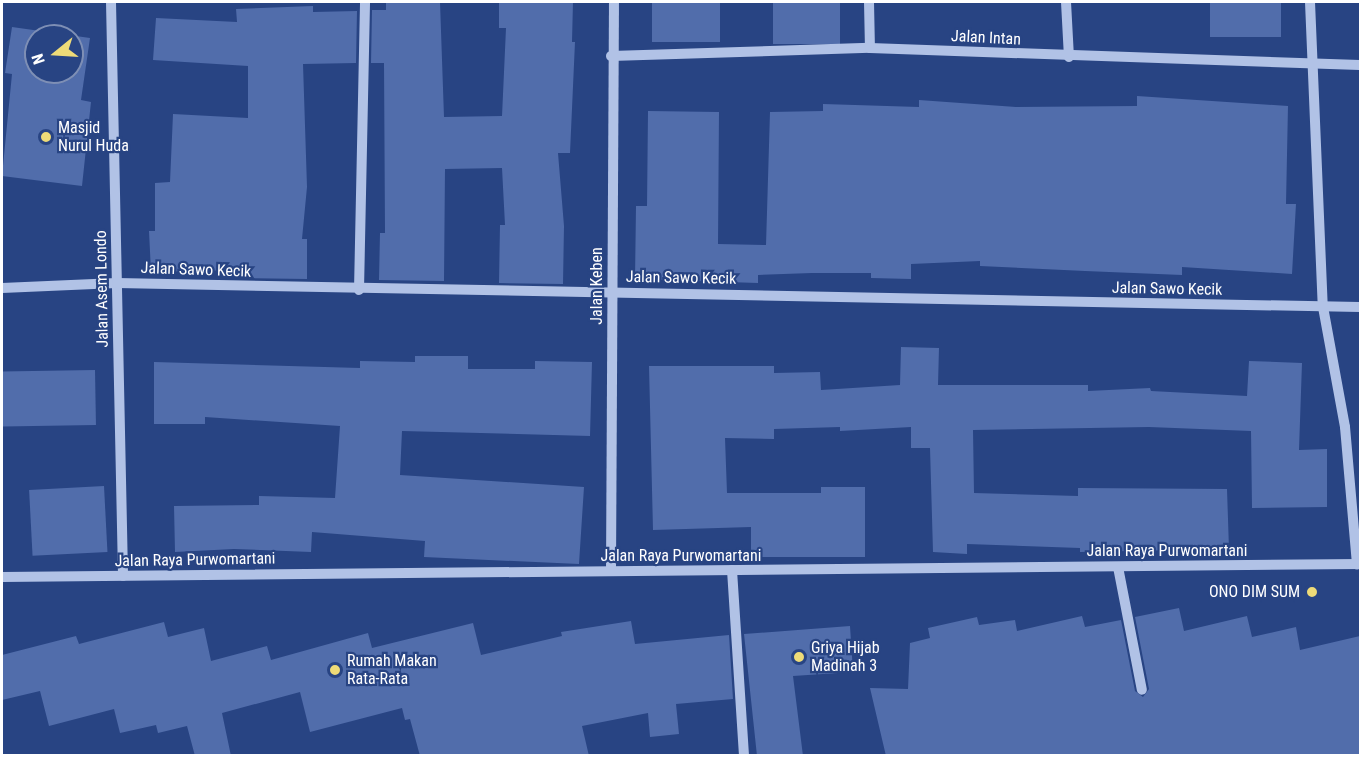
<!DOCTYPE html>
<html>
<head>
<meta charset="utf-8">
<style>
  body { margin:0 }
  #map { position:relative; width:1362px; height:757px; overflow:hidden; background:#284483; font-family:"Roboto Condensed",sans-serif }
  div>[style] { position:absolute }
  .building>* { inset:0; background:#516dab; transform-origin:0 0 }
  .minor>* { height:10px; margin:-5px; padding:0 5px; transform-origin:5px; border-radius:5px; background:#b1c2e6 }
  .dots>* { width:16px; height:16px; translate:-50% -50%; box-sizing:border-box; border:3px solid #284483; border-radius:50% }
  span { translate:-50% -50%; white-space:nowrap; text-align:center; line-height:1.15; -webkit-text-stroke:4.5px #284483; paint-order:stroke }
  .street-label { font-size:16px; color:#fff }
  .poi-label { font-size:16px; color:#fff }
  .left { translate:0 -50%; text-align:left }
  .right { translate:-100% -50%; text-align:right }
  .frame { position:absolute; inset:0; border:3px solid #fff; pointer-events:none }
  .north { position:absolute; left:24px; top:24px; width:60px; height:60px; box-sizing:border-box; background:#284483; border:2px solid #7e8fb5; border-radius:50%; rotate:252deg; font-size:16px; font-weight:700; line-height:24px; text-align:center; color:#fff }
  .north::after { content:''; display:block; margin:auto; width:21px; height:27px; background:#eedb78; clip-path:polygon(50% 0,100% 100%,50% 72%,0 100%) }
</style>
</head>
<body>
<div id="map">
  <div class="building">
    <div style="clip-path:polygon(386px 2px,440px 2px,444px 117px,502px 116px,506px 28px,499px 28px,499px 2px,573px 2px,572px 42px,575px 42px,570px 153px,558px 153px,564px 226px,563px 284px,499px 283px,500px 225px,505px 225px,502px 168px,445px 169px,444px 281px,379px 280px,380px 233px,385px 233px,384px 63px,371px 63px,372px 10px,386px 10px)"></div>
    <div style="left:652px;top:2px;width:68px;height:40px"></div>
    <div style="left:773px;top:2px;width:67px;height:42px"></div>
    <div style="left:1210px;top:2px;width:71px;height:35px"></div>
    <div style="clip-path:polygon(313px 6px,313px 12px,357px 11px,356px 63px,303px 64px,307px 187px,302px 239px,307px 239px,307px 279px,237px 278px,237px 270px,151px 272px,149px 231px,155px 231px,155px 183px,170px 182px,173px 114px,248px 118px,248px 66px,153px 60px,156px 18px,237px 22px,236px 9px)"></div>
    <div style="clip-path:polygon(evenodd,12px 27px,90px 38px,81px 100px,91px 102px,82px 186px,2px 176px,12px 74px,5px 73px,12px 27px,36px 36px,72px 36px,72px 72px,36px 72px,36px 36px)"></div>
    <div style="clip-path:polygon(1137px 96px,1288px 106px,1286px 204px,1296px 204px,1292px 274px,1182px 267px,1182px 275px,1085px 271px,980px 266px,980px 261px,911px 264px,911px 279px,871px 278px,871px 273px,812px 273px,758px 275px,758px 283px,635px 279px,636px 206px,647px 206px,648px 111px,719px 112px,718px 244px,766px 245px,770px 112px,823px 111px,823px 104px,919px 107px,919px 100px,1016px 107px,1137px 106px)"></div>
    <div style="clip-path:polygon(901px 347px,939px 348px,938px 385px,1088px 385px,1088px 391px,1150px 388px,1151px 391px,1247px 396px,1249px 361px,1302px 363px,1299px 450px,1327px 449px,1327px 507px,1252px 508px,1251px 431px,1149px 427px,973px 430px,974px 493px,1078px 496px,1078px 488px,1227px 489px,1229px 549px,1080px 552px,1080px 548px,967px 544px,967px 554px,933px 552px,930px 448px,911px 448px,911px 427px,840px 431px,840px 427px,774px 429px,774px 439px,725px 438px,727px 493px,821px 493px,821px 487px,865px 487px,865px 557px,751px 557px,751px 527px,653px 530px,649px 366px,774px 366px,774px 373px,820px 372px,821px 390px,900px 385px)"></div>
    <div style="clip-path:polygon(415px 356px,468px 356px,468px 369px,535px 369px,535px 361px,592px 362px,590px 436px,402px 431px,400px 475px,584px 487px,579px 564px,424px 557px,425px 541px,312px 532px,311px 552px,234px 549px,175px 552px,174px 506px,259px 505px,259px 496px,335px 498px,340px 426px,205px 417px,205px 424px,154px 424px,154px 362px,360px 368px,360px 361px,415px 362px)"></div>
    <div style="left:95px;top:370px;width:55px;height:93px;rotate:89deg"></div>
    <div style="left:104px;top:486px;width:66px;height:75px;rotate:87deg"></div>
    <div style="clip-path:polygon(1179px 608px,1184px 631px,1247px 616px,1252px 637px,1296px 627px,1300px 650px,1360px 636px,1360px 756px,886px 756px,870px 688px,908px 689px,910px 643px,930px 638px,928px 628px,977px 617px,979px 625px,1015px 620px,1017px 631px,1082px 616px,1085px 627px,1121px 620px,1135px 691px,1143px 697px,1149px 689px,1135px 617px)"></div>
    <div style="clip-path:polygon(631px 621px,635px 644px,729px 635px,733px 699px,676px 704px,679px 734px,650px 737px,648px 713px,582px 726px,589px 756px,420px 756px,410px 719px,405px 720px,402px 708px,310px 732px,300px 692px,222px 713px,231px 756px,195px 756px,187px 726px,158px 733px,156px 725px,120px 733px,114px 709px,49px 726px,40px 691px,2px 700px,2px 655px,76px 636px,79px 644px,164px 622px,168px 637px,204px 628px,211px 661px,267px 646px,271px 660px,368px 633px,372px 648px,473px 623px,481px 655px,562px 636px,561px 632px)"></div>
    <div style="clip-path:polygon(850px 626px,853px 672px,793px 676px,803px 756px,757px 756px,744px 634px)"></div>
  </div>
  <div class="minor">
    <div style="left:111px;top:2px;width:574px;rotate:88.8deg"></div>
    <div style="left:869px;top:2px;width:46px;rotate:88.8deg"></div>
    <div style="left:1066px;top:2px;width:55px;rotate:86.9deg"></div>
    <div style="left:1310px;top:2px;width:305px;rotate:87.6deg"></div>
    <div style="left:1323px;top:307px;width:122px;rotate:79.6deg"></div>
    <div style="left:1345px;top:427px;width:138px;rotate:85deg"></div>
    <div style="left:611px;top:56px;width:259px;rotate:-1.8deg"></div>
    <div style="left:870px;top:48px;width:490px;rotate:2deg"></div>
    <div style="left:2px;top:288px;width:115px;rotate:-2.5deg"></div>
    <div style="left:117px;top:283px;width:1243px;rotate:1.11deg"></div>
    <div style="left:359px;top:290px;width:288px;rotate:-88.8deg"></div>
    <div style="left:1118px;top:567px;width:125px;rotate:79deg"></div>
    <div style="left:732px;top:570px;width:186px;rotate:86.3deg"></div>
    <div style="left:611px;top:571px;width:569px;rotate:-89.7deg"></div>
    <div style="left:2px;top:577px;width:1358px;rotate:-0.55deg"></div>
  </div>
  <div class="dots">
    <div style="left:46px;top:137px;background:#eedb78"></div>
    <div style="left:1312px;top:592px;background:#eedb78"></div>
    <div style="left:799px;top:657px;background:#eedb78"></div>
    <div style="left:335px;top:670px;background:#eedb78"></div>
  </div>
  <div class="street-label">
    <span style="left:986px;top:38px;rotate:3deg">Jalan Intan</span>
    <span style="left:196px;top:270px;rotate:2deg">Jalan Sawo Kecik</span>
    <span style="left:681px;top:278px;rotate:1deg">Jalan Sawo Kecik</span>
    <span style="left:597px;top:286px;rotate:-90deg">Jalan Keben</span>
    <span style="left:102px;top:289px;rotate:-91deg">Jalan Asem Londo</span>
    <span style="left:1167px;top:289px;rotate:1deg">Jalan Sawo Kecik</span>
    <span style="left:1167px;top:551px">Jalan Raya Purwomartani</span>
    <span style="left:681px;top:556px">Jalan Raya Purwomartani</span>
    <span style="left:195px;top:560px;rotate:-1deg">Jalan Raya Purwomartani</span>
  </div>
  <div class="poi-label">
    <span class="left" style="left:58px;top:137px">Masjid<br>Nurul Huda</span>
    <span class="right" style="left:1300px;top:592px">ONO DIM SUM</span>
    <span class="left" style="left:811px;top:657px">Griya Hijab<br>Madinah 3</span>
    <span class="left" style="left:347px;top:670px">Rumah Makan<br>Rata-Rata</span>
  </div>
  <div class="frame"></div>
  <div class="north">N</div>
</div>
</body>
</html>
